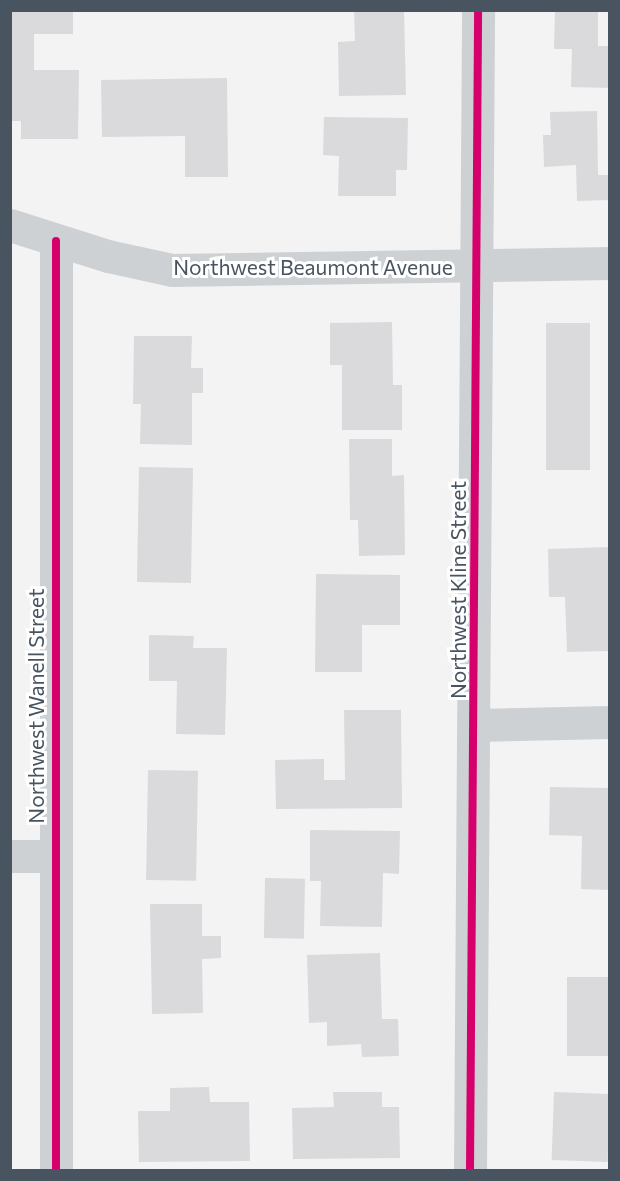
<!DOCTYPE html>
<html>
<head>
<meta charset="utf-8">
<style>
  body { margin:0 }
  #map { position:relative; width:620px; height:1181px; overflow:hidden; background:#f3f3f3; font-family:Commissioner,sans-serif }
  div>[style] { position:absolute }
  .building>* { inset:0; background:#dadadc; transform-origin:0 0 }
  .minor>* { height:33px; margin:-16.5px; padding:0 16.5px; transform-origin:16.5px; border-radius:16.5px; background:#ced1d4 }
  .cycleway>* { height:8px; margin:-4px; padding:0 4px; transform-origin:4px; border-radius:4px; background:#d6006c }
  span { translate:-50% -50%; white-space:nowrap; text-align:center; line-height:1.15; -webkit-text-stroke:6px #fff; paint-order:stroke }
  .street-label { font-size:21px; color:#485561 }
  .frame { position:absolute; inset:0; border:12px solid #485561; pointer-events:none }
</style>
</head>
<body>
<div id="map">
  <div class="building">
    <div style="clip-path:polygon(10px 10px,73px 10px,73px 34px,34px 34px,34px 70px,79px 70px,78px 139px,21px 139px,21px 121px,10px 121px)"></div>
    <div style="clip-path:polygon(354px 10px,404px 10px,406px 95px,339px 96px,338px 42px,355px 41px)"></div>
    <div style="clip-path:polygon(555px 10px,598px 10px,598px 46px,610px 46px,610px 88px,571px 87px,572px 49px,554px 49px)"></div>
    <div style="clip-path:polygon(227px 78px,228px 177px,185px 177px,185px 136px,102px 137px,101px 80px)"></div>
    <div style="clip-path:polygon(597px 111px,598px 175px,610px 175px,610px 200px,577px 201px,576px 165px,544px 167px,543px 135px,551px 135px,550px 112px)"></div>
    <div style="clip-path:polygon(324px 117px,408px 118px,407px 170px,396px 170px,396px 196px,338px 196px,339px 156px,323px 155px)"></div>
    <div style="clip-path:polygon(392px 322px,393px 385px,402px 385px,402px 430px,342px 430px,342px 365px,330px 365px,330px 323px)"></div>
    <div style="left:546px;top:323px;width:44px;height:147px"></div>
    <div style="clip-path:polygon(134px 336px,192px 336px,191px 368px,203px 368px,203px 393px,192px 393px,192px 445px,140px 444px,141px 404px,133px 404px)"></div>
    <div style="clip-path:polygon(349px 439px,392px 439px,392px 476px,404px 475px,405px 555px,359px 556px,358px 520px,350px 520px)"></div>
    <div style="left:139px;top:467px;width:54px;height:115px;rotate:1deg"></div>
    <div style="clip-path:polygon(610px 547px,610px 651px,567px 652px,565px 597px,549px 597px,548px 549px)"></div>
    <div style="clip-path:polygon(316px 574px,400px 575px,400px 625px,362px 625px,362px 672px,315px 672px)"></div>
    <div style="clip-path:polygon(149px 635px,194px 636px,193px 648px,227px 648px,225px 735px,176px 734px,177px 681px,149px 681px)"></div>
    <div style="clip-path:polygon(344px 710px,401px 710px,402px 808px,276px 809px,275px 760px,324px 759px,324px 780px,345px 780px)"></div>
    <div style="left:148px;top:770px;width:50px;height:110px;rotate:1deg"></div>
    <div style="clip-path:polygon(550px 787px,610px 788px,610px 890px,581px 889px,582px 836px,549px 835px)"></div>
    <div style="clip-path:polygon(310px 830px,400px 831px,399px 874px,383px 873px,382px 927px,320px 926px,321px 881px,310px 881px)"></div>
    <div style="left:265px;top:878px;width:40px;height:60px;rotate:1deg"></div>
    <div style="clip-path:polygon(150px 904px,202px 904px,202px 936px,221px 936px,221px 958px,202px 959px,203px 1013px,152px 1014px)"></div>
    <div style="clip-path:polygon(380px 953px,382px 1019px,398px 1019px,399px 1056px,362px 1057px,361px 1044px,327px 1046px,327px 1022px,309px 1023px,307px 955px)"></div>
    <div style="left:610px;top:977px;width:79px;height:43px;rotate:90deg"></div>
    <div style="clip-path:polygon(209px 1087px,210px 1102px,249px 1102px,250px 1161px,139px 1162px,138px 1111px,170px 1111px,170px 1088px)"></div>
    <div style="clip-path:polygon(333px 1092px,382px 1092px,382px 1107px,399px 1107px,400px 1158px,293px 1159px,292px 1108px,334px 1107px)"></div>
    <div style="left:554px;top:1092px;width:56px;height:68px;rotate:2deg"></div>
  </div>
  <div class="minor">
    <div style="left:10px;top:225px;width:103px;rotate:17.6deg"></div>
    <div style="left:108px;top:256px;width:66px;rotate:12.3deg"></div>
    <div style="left:172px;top:270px;width:438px;rotate:-0.9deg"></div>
    <div style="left:475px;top:725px;width:135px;rotate:-1.3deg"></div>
    <div style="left:10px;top:856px;width:43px"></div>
    <div style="left:56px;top:1170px;width:929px;rotate:-90deg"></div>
    <div style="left:470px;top:1170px;width:1160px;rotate:-89.6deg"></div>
  </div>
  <div class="cycleway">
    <div style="left:56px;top:1170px;width:929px;rotate:-90deg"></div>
    <div style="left:470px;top:1170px;width:1160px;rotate:-89.6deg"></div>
  </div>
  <div class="street-label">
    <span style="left:313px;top:267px">Northwest Beaumont Avenue</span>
    <span style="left:458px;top:590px;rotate:-90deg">Northwest Kline Street</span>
    <span style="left:36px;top:706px;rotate:-90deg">Northwest Wanell Street</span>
  </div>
  <div class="frame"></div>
</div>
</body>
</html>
